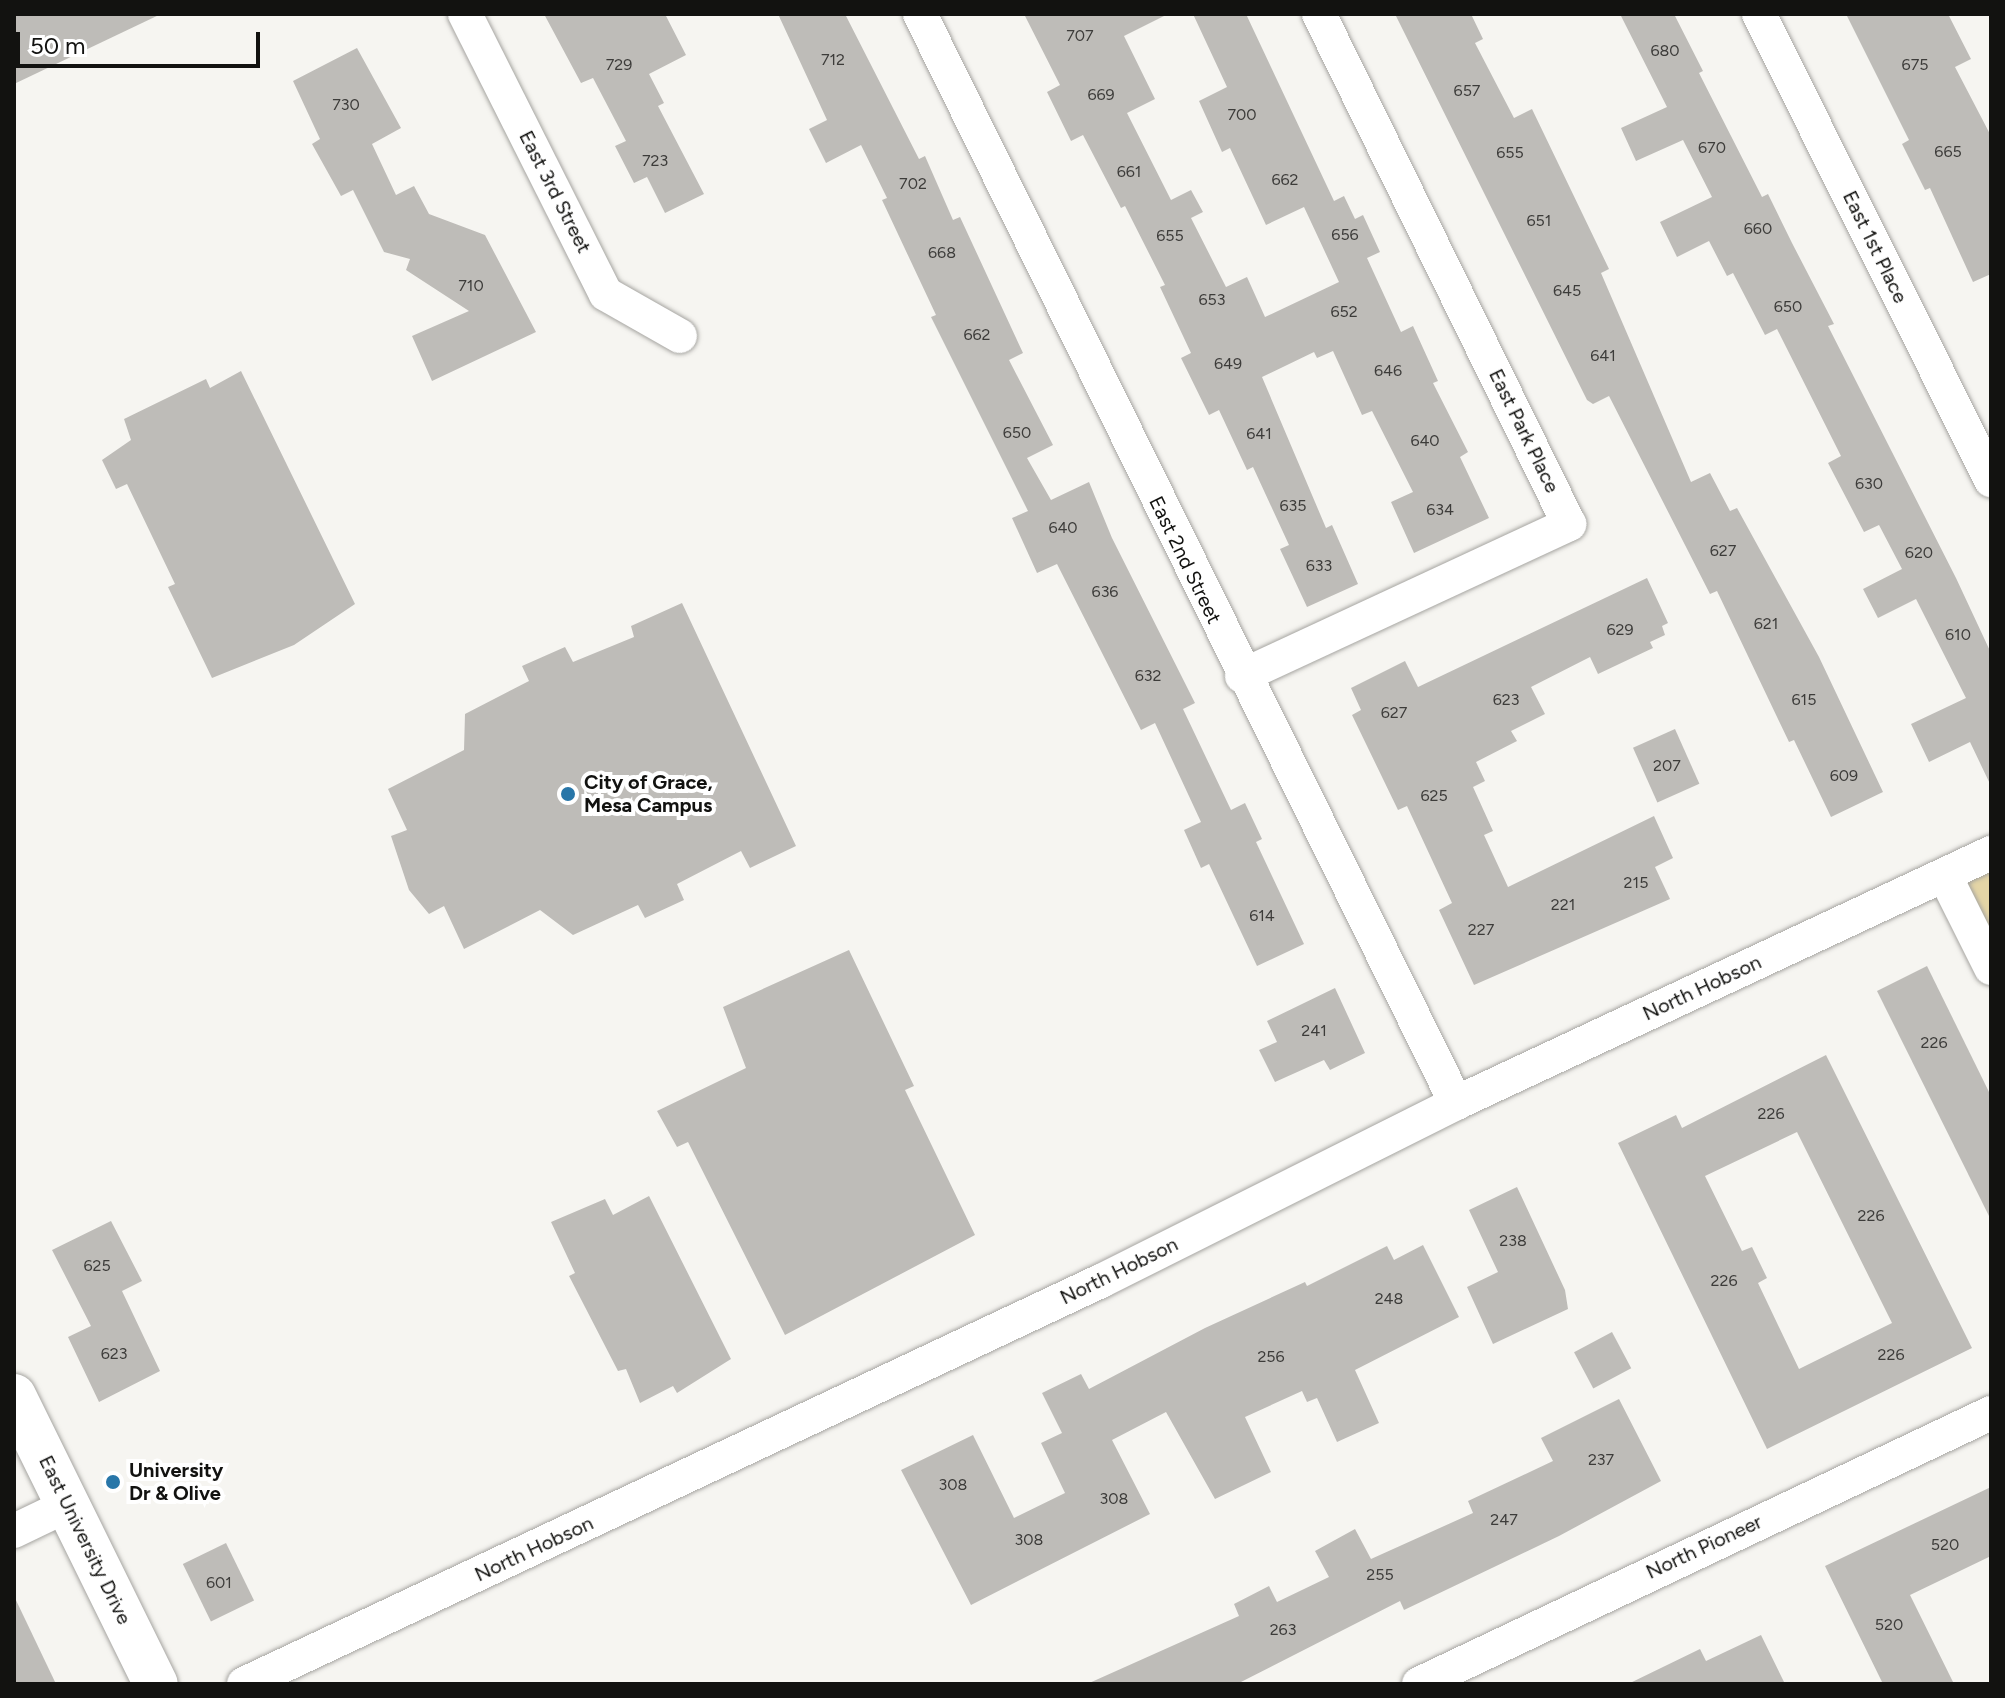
<!DOCTYPE html>
<html>
<head>
<meta charset="utf-8">
<style>
  body { margin:0 }
  #map { position:relative; width:2005px; height:1698px; overflow:hidden; background:#f6f5f1; font-family:Figtree,sans-serif }
  div>[style] { position:absolute }
  .green>* { inset:0; background:#e4d5a6 }
  .building>* { inset:0; background:#bebcb8; transform-origin:0 0 }
  .roads { filter:drop-shadow(0 0 2px #a6a5a1) drop-shadow(0 0 2px #a6a5a1) }
  .minor>* { height:34px; margin:-17px; padding:0 17px; transform-origin:17px; border-radius:17px; background:#fff }
  .secondary>* { height:44px; margin:-22px; padding:0 22px; transform-origin:22px; border-radius:22px; background:#fff }
  .dots>* { width:22px; height:22px; translate:-50% -50%; box-sizing:border-box; border:4px solid #fff; border-radius:50% }
  span { translate:-50% -50%; white-space:nowrap; text-align:center; line-height:1.15; -webkit-text-stroke:8px #fff; paint-order:stroke }
  .number-label { font-size:16px; color:#3d3c3a }
  .number-label span { -webkit-text-stroke-width:0 }
  .street-label { font-size:20px; color:#121210 }
  .poi-label { font-size:20px; color:#121210; font-weight:700 }
  .left { translate:0 -50%; text-align:left }
  .frame { position:absolute; inset:0; border:16px solid #121210; pointer-events:none }
  .scale { position:absolute; left:16px; top:32px; width:244px; height:36px; box-sizing:border-box; border:4px solid #121210; border-top:0; padding-left:10px; font-size:24px; line-height:28px; white-space:nowrap; color:#121210; -webkit-text-stroke:6px #fff; paint-order:stroke }
</style>
</head>
<body>
<div id="map">
  <div class="green">
    <div style="clip-path:polygon(1991px 853px,1991px 968px,1945px 876px)"></div>
  </div>
  <div class="building">
    <div style="clip-path:polygon(14px 14px,161px 14px,14px 84px)"></div>
    <div style="clip-path:polygon(544px 14px,665px 14px,686px 55px,649px 74px,664px 103px,658px 106px,704px 194px,665px 213px,647px 177px,634px 183px,615px 146px,626px 141px,593px 78px,581px 83px)"></div>
    <div style="clip-path:polygon(778px 14px,845px 14px,919px 159px,925px 156px,953px 220px,960px 217px,1023px 353px,1009px 360px,1053px 445px,1027px 458px,1051px 500px,1089px 482px,1112px 538px,1195px 703px,1183px 709px,1231px 810px,1245px 803px,1262px 839px,1256px 842px,1304px 944px,1257px 966px,1209px 864px,1201px 868px,1184px 830px,1201px 822px,1155px 723px,1141px 730px,1057px 564px,1037px 573px,1012px 518px,1028px 511px,931px 317px,936px 315px,882px 200px,887px 198px,861px 145px,826px 163px,809px 129px,827px 120px)"></div>
    <div style="clip-path:polygon(1024px 14px,1168px 14px,1124px 36px,1155px 99px,1127px 113px,1171px 200px,1191px 190px,1203px 212px,1191px 218px,1226px 287px,1247px 277px,1265px 317px,1339px 282px,1304px 207px,1266px 225px,1230px 148px,1222px 152px,1199px 101px,1227px 87px,1193px 14px,1246px 14px,1334px 201px,1344px 196px,1355px 219px,1363px 215px,1380px 252px,1367px 258px,1401px 332px,1413px 326px,1438px 381px,1433px 383px,1468px 452px,1460px 457px,1489px 518px,1414px 553px,1391px 502px,1413px 492px,1372px 411px,1362px 415px,1333px 351px,1317px 358px,1314px 352px,1262px 377px,1326px 528px,1332px 525px,1358px 584px,1307px 607px,1280px 549px,1289px 545px,1253px 467px,1247px 470px,1219px 410px,1209px 415px,1181px 358px,1191px 353px,1160px 287px,1165px 285px,1125px 206px,1121px 208px,1083px 135px,1071px 141px,1047px 92px,1060px 85px)"></div>
    <div style="clip-path:polygon(1395px 14px,1471px 14px,1483px 39px,1475px 43px,1514px 118px,1532px 109px,1609px 269px,1601px 273px,1691px 482px,1710px 473px,1730px 511px,1737px 508px,1819px 657px,1883px 792px,1831px 817px,1794px 740px,1789px 742px,1717px 591px,1710px 594px,1609px 396px,1593px 404px,1587px 400px)"></div>
    <div style="clip-path:polygon(1620px 14px,1674px 14px,1703px 71px,1699px 73px,1762px 197px,1768px 194px,1792px 243px,1834px 324px,1828px 326px,1956px 578px,1991px 653px,1991px 786px,1970px 742px,1929px 762px,1911px 724px,1966px 698px,1916px 599px,1878px 618px,1863px 589px,1902px 569px,1879px 525px,1864px 532px,1828px 463px,1841px 456px,1777px 329px,1765px 335px,1733px 273px,1727px 276px,1709px 241px,1677px 257px,1660px 222px,1712px 197px,1683px 140px,1636px 161px,1621px 128px,1667px 107px)"></div>
    <div style="clip-path:polygon(1846px 14px,1948px 14px,1971px 59px,1955px 67px,1991px 136px,1991px 274px,1973px 282px,1930px 188px,1925px 190px,1902px 144px,1909px 140px)"></div>
    <div style="clip-path:polygon(357px 48px,401px 128px,372px 144px,396px 195px,414px 186px,429px 214px,485px 235px,536px 332px,432px 381px,412px 336px,469px 311px,406px 270px,410px 259px,384px 252px,353px 190px,341px 196px,312px 144px,320px 139px,293px 81px)"></div>
    <div style="clip-path:polygon(241px 371px,355px 604px,294px 645px,212px 678px,168px 587px,175px 584px,127px 484px,116px 489px,102px 460px,131px 440px,124px 419px,206px 379px,210px 388px)"></div>
    <div style="clip-path:polygon(1647px 578px,1668px 623px,1662px 626px,1665px 635px,1650px 642px,1653px 648px,1598px 674px,1590px 657px,1531px 687px,1545px 714px,1511px 731px,1517px 741px,1476px 762px,1485px 781px,1473px 787px,1493px 831px,1484px 835px,1508px 887px,1654px 816px,1673px 858px,1655px 867px,1670px 899px,1474px 985px,1439px 910px,1452px 903px,1407px 806px,1398px 810px,1352px 715px,1361px 710px,1351px 688px,1405px 661px,1418px 687px)"></div>
    <div style="clip-path:polygon(682px 603px,796px 846px,750px 868px,741px 851px,677px 884px,684px 900px,645px 918px,638px 905px,573px 935px,540px 910px,464px 949px,444px 906px,429px 914px,409px 890px,391px 836px,407px 830px,388px 789px,464px 750px,465px 714px,529px 681px,522px 666px,565px 647px,573px 662px,634px 637px,631px 626px)"></div>
    <div style="left:1675px;top:729px;width:60px;height:46px;rotate:66deg"></div>
    <div style="clip-path:polygon(849px 950px,914px 1086px,905px 1090px,975px 1235px,785px 1335px,688px 1142px,677px 1147px,657px 1111px,746px 1068px,723px 1007px)"></div>
    <div style="clip-path:polygon(1927px 966px,1991px 1096px,1991px 1220px,1877px 991px)"></div>
    <div style="clip-path:polygon(1335px 988px,1365px 1053px,1330px 1070px,1324px 1060px,1275px 1082px,1259px 1050px,1277px 1042px,1267px 1021px)"></div>
    <div style="clip-path:polygon(evenodd,1826px 1055px,1972px 1348px,1767px 1449px,1618px 1143px,1676px 1115px,1682px 1128px,1826px 1055px,1797px 1132px,1892px 1323px,1799px 1369px,1758px 1283px,1767px 1278px,1752px 1247px,1742px 1251px,1705px 1176px,1797px 1132px)"></div>
    <div style="clip-path:polygon(1517px 1187px,1565px 1290px,1568px 1309px,1493px 1344px,1467px 1287px,1498px 1272px,1469px 1210px)"></div>
    <div style="clip-path:polygon(649px 1196px,731px 1359px,677px 1393px,673px 1386px,640px 1403px,626px 1369px,618px 1371px,569px 1276px,575px 1273px,551px 1222px,605px 1199px,613px 1215px)"></div>
    <div style="clip-path:polygon(111px 1221px,142px 1281px,122px 1291px,160px 1371px,99px 1402px,68px 1337px,91px 1326px,52px 1250px)"></div>
    <div style="clip-path:polygon(1423px 1245px,1459px 1317px,1355px 1370px,1379px 1423px,1337px 1442px,1317px 1398px,1307px 1402px,1302px 1391px,1245px 1417px,1271px 1472px,1215px 1499px,1166px 1412px,1112px 1440px,1150px 1514px,971px 1605px,901px 1470px,973px 1435px,1014px 1518px,1065px 1493px,1041px 1443px,1062px 1433px,1042px 1393px,1081px 1374px,1089px 1389px,1205px 1328px,1305px 1282px,1307px 1286px,1387px 1246px,1394px 1260px)"></div>
    <div style="left:1612px;top:1332px;width:41px;height:43px;rotate:62deg"></div>
    <div style="clip-path:polygon(1619px 1399px,1661px 1481px,1559px 1536px,1404px 1610px,1400px 1601px,1237px 1684px,1087px 1684px,1239px 1616px,1234px 1604px,1269px 1586px,1277px 1602px,1329px 1577px,1315px 1551px,1355px 1529px,1371px 1559px,1473px 1513px,1468px 1501px,1553px 1461px,1541px 1438px)"></div>
    <div style="clip-path:polygon(1991px 1487px,1991px 1556px,1910px 1595px,1954px 1684px,1883px 1684px,1825px 1566px)"></div>
    <div style="left:226px;top:1543px;width:64px;height:48px;rotate:64deg"></div>
    <div style="clip-path:polygon(14px 1596px,56px 1684px,14px 1684px)"></div>
    <div style="clip-path:polygon(1761px 1635px,1785px 1684px,1628px 1684px,1700px 1649px,1706px 1661px)"></div>
  </div>
  <div class="roads">
    <div class="minor">
      <div style="left:465px;top:14px;width:313px;rotate:63.3deg"></div>
      <div style="left:606px;top:294px;width:85px;rotate:29.6deg"></div>
      <div style="left:920px;top:14px;width:1214px;rotate:63.79deg"></div>
      <div style="left:1759px;top:14px;width:521px;rotate:63.53deg"></div>
      <div style="left:1242px;top:676px;width:361px;rotate:-24.9deg"></div>
      <div style="left:1569px;top:524px;width:568px;rotate:-116.11deg"></div>
      <div style="left:1945px;top:876px;width:103px;rotate:63.4deg"></div>
      <div style="left:14px;top:1531px;width:60px;rotate:-25.7deg"></div>
      <div style="left:244px;top:1684px;width:947px;rotate:-25.19deg"></div>
      <div style="left:1101px;top:1281px;width:397px;rotate:-26.6deg"></div>
      <div style="left:1456px;top:1103px;width:591px;rotate:-25.05deg"></div>
      <div style="left:1419px;top:1684px;width:633px;rotate:-25.35deg"></div>
    </div>
    <div class="secondary">
      <div style="left:14px;top:1396px;width:321px;rotate:63.8deg"></div>
    </div>
  </div>
  <div class="dots">
    <div style="left:568px;top:794px;background:#2876a8"></div>
    <div style="left:113px;top:1482px;background:#2876a8"></div>
  </div>
  <div class="number-label">
    <span style="left:1080px;top:36px">707</span>
    <span style="left:1665px;top:51px">680</span>
    <span style="left:833px;top:60px">712</span>
    <span style="left:619px;top:65px">729</span>
    <span style="left:1915px;top:65px">675</span>
    <span style="left:1467px;top:91px">657</span>
    <span style="left:1101px;top:95px">669</span>
    <span style="left:346px;top:105px">730</span>
    <span style="left:1242px;top:115px">700</span>
    <span style="left:1712px;top:148px">670</span>
    <span style="left:1948px;top:152px">665</span>
    <span style="left:1510px;top:153px">655</span>
    <span style="left:655px;top:161px">723</span>
    <span style="left:1129px;top:172px">661</span>
    <span style="left:1285px;top:180px">662</span>
    <span style="left:913px;top:184px">702</span>
    <span style="left:1539px;top:221px">651</span>
    <span style="left:1758px;top:229px">660</span>
    <span style="left:1345px;top:235px">656</span>
    <span style="left:1170px;top:236px">655</span>
    <span style="left:942px;top:253px">668</span>
    <span style="left:471px;top:286px">710</span>
    <span style="left:1567px;top:291px">645</span>
    <span style="left:1212px;top:300px">653</span>
    <span style="left:1788px;top:307px">650</span>
    <span style="left:1344px;top:312px">652</span>
    <span style="left:977px;top:335px">662</span>
    <span style="left:1603px;top:356px">641</span>
    <span style="left:1228px;top:364px">649</span>
    <span style="left:1388px;top:371px">646</span>
    <span style="left:1017px;top:433px">650</span>
    <span style="left:1259px;top:434px">641</span>
    <span style="left:1425px;top:441px">640</span>
    <span style="left:1869px;top:484px">630</span>
    <span style="left:1293px;top:506px">635</span>
    <span style="left:1440px;top:510px">634</span>
    <span style="left:1063px;top:528px">640</span>
    <span style="left:1723px;top:551px">627</span>
    <span style="left:1919px;top:553px">620</span>
    <span style="left:1319px;top:566px">633</span>
    <span style="left:1105px;top:592px">636</span>
    <span style="left:1766px;top:624px">621</span>
    <span style="left:1620px;top:630px">629</span>
    <span style="left:1958px;top:635px">610</span>
    <span style="left:1148px;top:676px">632</span>
    <span style="left:1506px;top:700px">623</span>
    <span style="left:1804px;top:700px">615</span>
    <span style="left:1394px;top:713px">627</span>
    <span style="left:1667px;top:766px">207</span>
    <span style="left:1844px;top:776px">609</span>
    <span style="left:1434px;top:796px">625</span>
    <span style="left:1636px;top:883px">215</span>
    <span style="left:1563px;top:905px">221</span>
    <span style="left:1262px;top:916px">614</span>
    <span style="left:1481px;top:930px">227</span>
    <span style="left:1314px;top:1031px">241</span>
    <span style="left:1934px;top:1043px">226</span>
    <span style="left:1771px;top:1114px">226</span>
    <span style="left:1871px;top:1216px">226</span>
    <span style="left:1513px;top:1241px">238</span>
    <span style="left:97px;top:1266px">625</span>
    <span style="left:1724px;top:1281px">226</span>
    <span style="left:1389px;top:1299px">248</span>
    <span style="left:114px;top:1354px">623</span>
    <span style="left:1891px;top:1355px">226</span>
    <span style="left:1271px;top:1357px">256</span>
    <span style="left:1601px;top:1460px">237</span>
    <span style="left:953px;top:1485px">308</span>
    <span style="left:1114px;top:1499px">308</span>
    <span style="left:1504px;top:1520px">247</span>
    <span style="left:1029px;top:1540px">308</span>
    <span style="left:1945px;top:1545px">520</span>
    <span style="left:1380px;top:1575px">255</span>
    <span style="left:219px;top:1583px">601</span>
    <span style="left:1889px;top:1625px">520</span>
    <span style="left:1283px;top:1630px">263</span>
  </div>
  <div class="street-label">
    <span style="left:555px;top:192px;rotate:63deg">East 3rd Street</span>
    <span style="left:1875px;top:247px;rotate:64deg">East 1st Place</span>
    <span style="left:1524px;top:431px;rotate:64deg">East Park Place</span>
    <span style="left:1185px;top:560px;rotate:64deg">East 2nd Street</span>
    <span style="left:1702px;top:988px;rotate:-25deg">North Hobson</span>
    <span style="left:1119px;top:1271px;rotate:-26deg">North Hobson</span>
    <span style="left:85px;top:1540px;rotate:64deg">East University Drive</span>
    <span style="left:1704px;top:1547px;rotate:-25deg">North Pioneer</span>
    <span style="left:534px;top:1549px;rotate:-25deg">North Hobson</span>
  </div>
  <div class="poi-label">
    <span class="left" style="left:584px;top:794px">City of Grace,<br>Mesa Campus</span>
    <span class="left" style="left:129px;top:1482px">University<br>Dr &amp; Olive</span>
  </div>
  <div class="frame"></div>
  <div class="scale">50 m</div>
</div>
</body>
</html>
